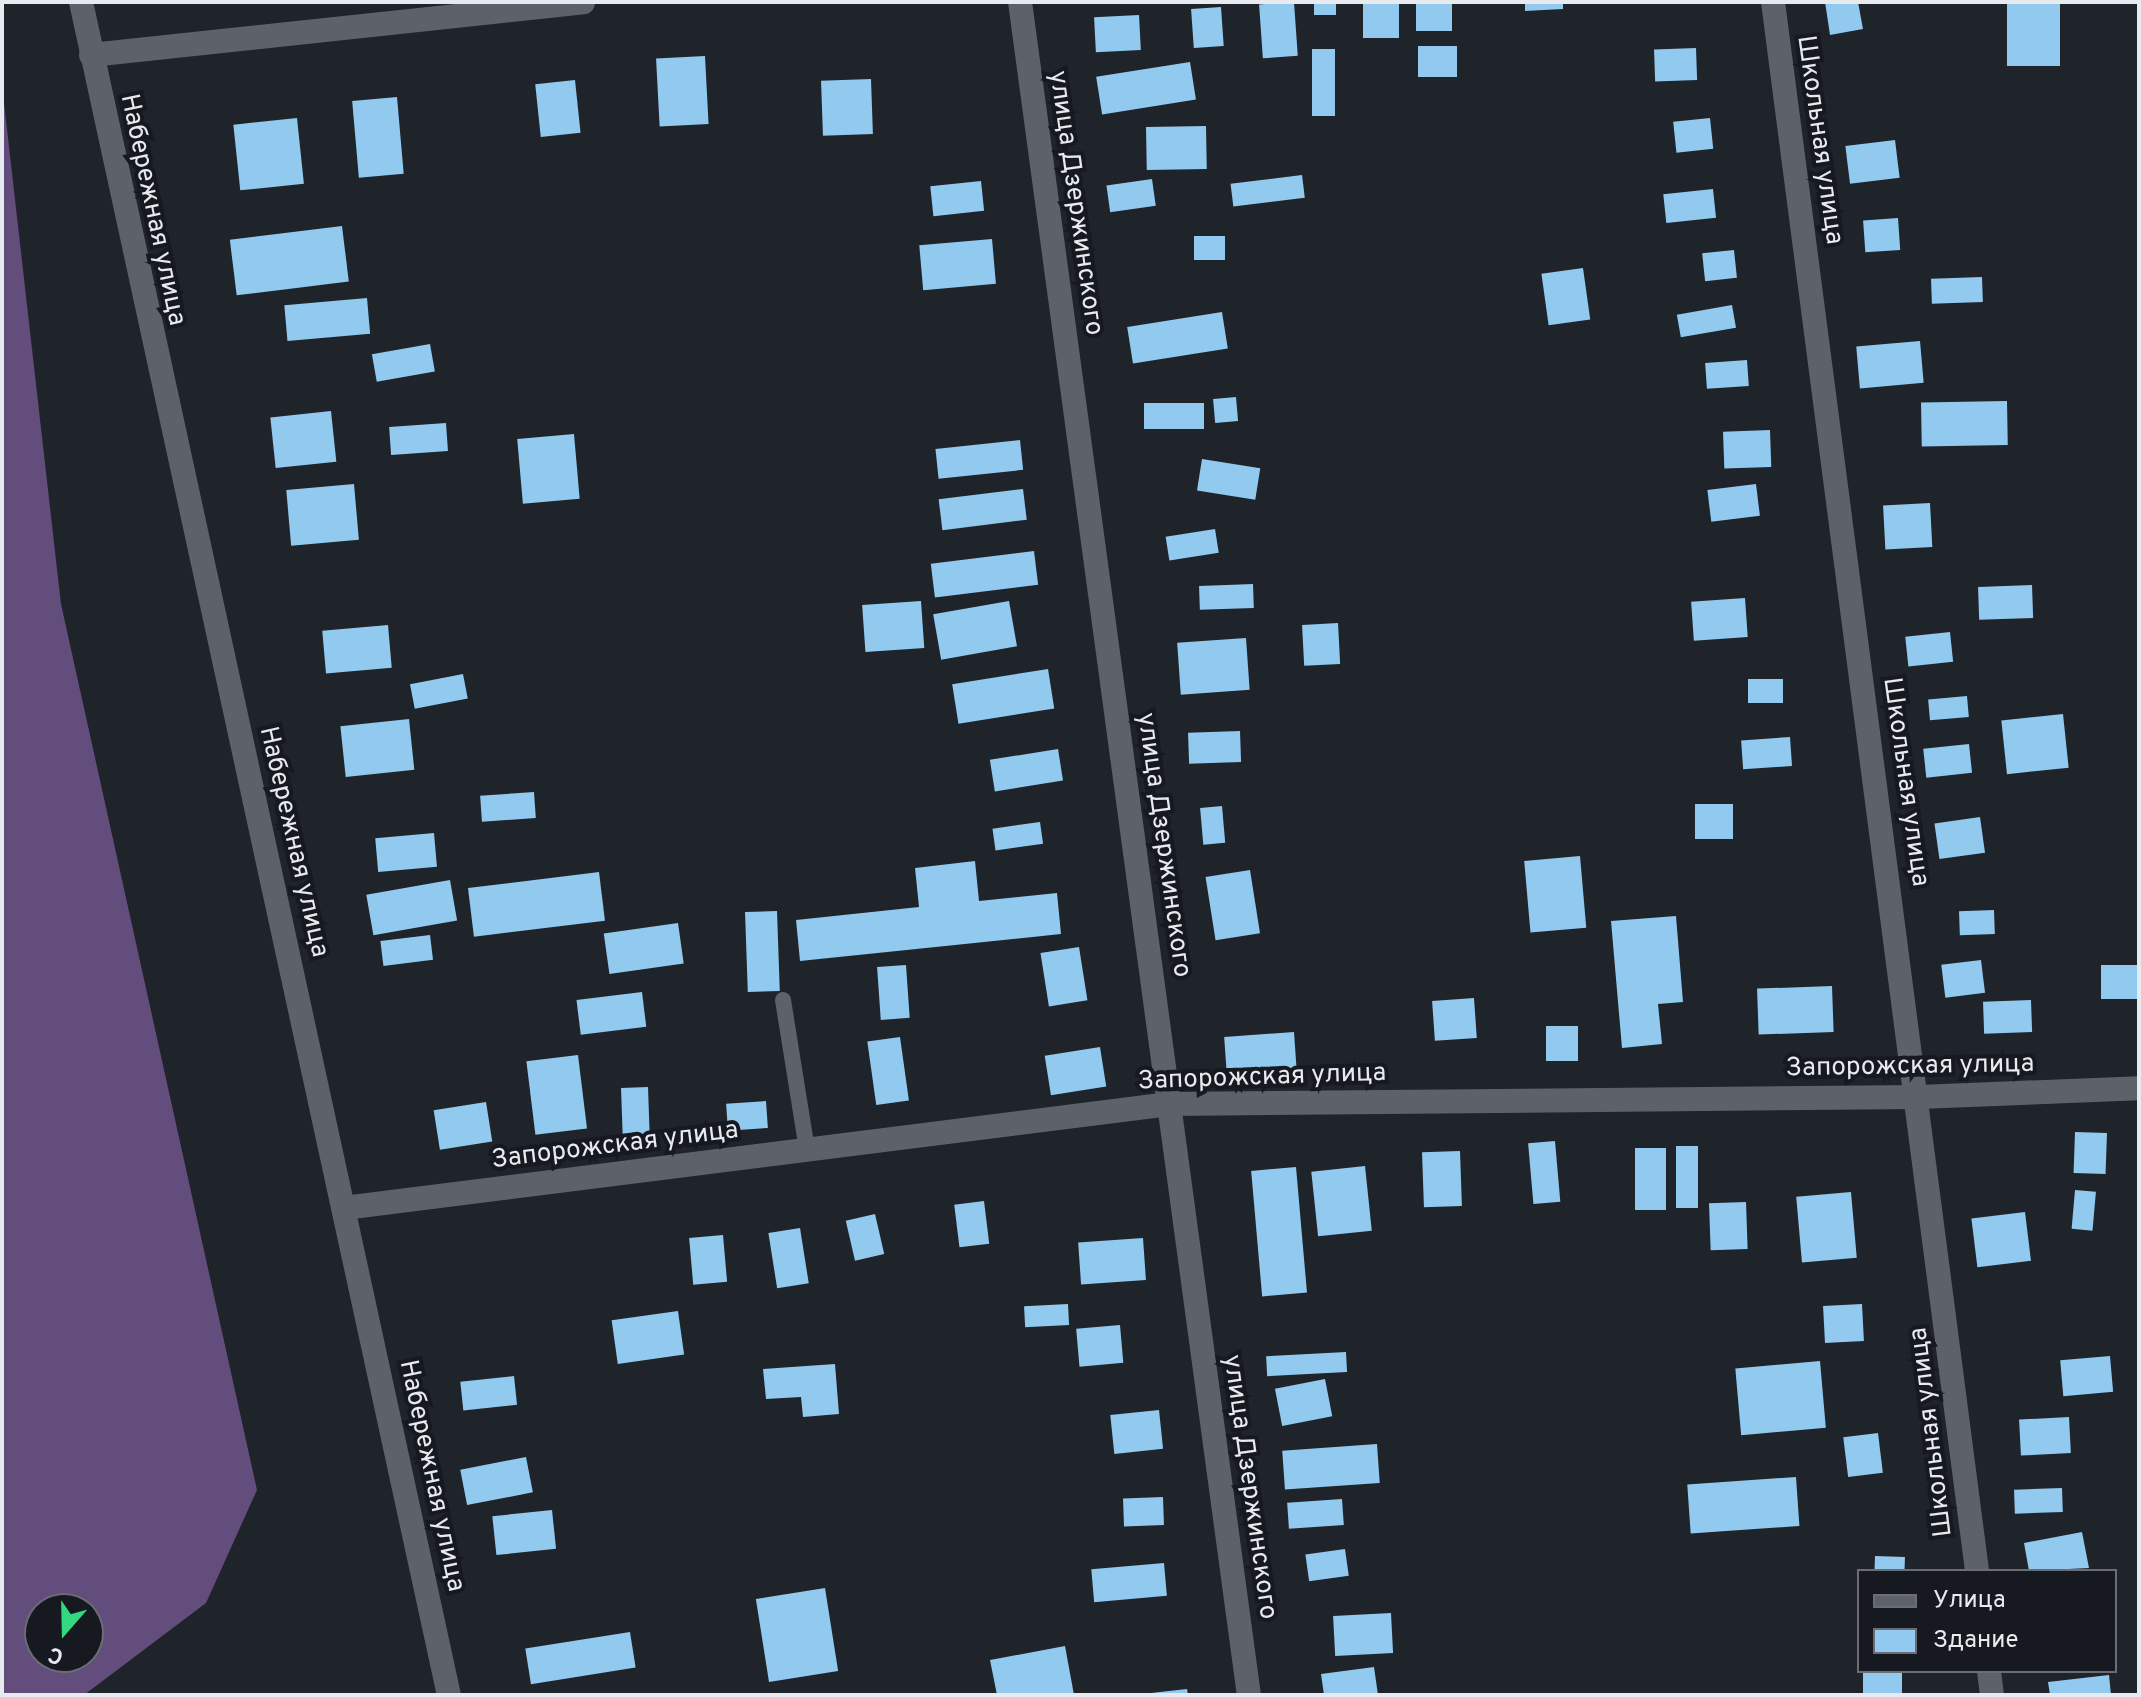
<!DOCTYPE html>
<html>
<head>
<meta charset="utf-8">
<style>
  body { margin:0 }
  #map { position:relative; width:2141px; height:1697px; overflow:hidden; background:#1f232a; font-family:Overpass,sans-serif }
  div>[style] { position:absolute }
  .forest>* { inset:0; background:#624d7c }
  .building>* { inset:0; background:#92c9ef; transform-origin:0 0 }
  .service>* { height:16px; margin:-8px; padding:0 8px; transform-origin:8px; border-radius:8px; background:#5d6169 }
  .minor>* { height:24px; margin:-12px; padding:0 12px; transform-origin:12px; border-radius:12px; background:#5d6169 }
  .tertiary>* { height:24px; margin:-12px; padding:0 12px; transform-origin:12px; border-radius:12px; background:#5d6169 }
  span { translate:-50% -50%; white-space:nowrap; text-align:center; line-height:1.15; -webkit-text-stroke:8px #161920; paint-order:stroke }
  .street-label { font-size:26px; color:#e7eaef }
  .frame { position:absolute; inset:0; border:4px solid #e7eaef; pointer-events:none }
  .legend { position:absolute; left:1857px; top:1569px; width:260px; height:104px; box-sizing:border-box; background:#161920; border:2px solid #6a6d73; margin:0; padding:10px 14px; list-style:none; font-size:24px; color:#e7eaef }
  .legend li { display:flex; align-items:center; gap:16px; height:40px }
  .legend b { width:40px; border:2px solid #6a6d73 }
  .north { position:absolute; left:24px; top:1593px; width:80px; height:80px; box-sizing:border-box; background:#161920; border:2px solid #6a6d73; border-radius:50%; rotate:200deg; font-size:22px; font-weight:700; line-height:32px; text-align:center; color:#e7eaef }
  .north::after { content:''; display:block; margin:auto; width:28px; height:36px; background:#34d881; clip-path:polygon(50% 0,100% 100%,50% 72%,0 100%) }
</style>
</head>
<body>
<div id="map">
  <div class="forest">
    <div style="clip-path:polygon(evenodd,2px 85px,61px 604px,257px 1490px,206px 1603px,84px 1695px,2px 1695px,2px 85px,40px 1609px,88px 1609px,88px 1657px,40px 1657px,40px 1609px)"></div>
  </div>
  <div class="building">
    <div style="left:1294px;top:2px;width:54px;height:35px;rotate:86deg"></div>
    <div style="left:1314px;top:2px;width:22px;height:13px"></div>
    <div style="left:1363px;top:2px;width:36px;height:36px"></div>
    <div style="left:1416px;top:2px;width:36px;height:29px"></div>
    <div style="clip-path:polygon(1525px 2px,1563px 2px,1563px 9px,1525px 11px)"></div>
    <div style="clip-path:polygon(1825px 2px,1858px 2px,1863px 29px,1830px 35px)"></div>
    <div style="left:2007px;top:2px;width:53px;height:64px"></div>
    <div style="left:1221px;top:7px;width:39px;height:30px;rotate:86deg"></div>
    <div style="left:1139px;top:15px;width:35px;height:45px;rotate:87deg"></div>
    <div style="left:1418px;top:46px;width:39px;height:31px"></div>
    <div style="left:1696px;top:48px;width:32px;height:42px;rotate:88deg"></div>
    <div style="left:1312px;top:49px;width:23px;height:67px"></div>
    <div style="left:705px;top:56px;width:68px;height:49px;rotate:87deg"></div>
    <div style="left:1190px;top:62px;width:38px;height:95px;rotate:81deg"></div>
    <div style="left:871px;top:79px;width:55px;height:50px;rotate:88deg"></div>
    <div style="left:575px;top:80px;width:53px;height:40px;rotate:84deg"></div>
    <div style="left:397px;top:97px;width:77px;height:45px;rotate:85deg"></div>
    <div style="left:297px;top:118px;width:66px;height:64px;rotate:84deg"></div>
    <div style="left:1710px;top:118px;width:31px;height:37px;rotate:84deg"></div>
    <div style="left:1206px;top:126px;width:43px;height:60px;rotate:89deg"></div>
    <div style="left:1895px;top:140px;width:38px;height:50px;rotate:83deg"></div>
    <div style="left:1302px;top:175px;width:23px;height:72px;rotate:83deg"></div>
    <div style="left:1152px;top:179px;width:27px;height:46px;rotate:82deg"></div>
    <div style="left:981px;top:181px;width:30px;height:51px;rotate:84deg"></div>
    <div style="left:1713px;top:189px;width:29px;height:50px;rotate:84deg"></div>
    <div style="left:1898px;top:218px;width:32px;height:35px;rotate:86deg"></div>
    <div style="left:342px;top:226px;width:56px;height:113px;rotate:83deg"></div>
    <div style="left:1225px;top:236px;width:24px;height:31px;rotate:90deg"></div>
    <div style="left:992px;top:239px;width:45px;height:73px;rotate:85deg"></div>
    <div style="left:1734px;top:250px;width:28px;height:32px;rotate:84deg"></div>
    <div style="left:1583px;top:268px;width:52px;height:42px;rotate:82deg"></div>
    <div style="left:1982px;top:277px;width:25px;height:51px;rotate:88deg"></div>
    <div style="left:367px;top:298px;width:36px;height:83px;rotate:85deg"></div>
    <div style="left:1732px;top:305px;width:23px;height:56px;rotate:80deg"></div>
    <div style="left:1222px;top:312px;width:37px;height:96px;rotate:81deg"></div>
    <div style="left:1920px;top:341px;width:42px;height:64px;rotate:85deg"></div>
    <div style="left:430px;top:344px;width:28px;height:59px;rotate:80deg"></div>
    <div style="left:1747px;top:360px;width:26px;height:42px;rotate:86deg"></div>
    <div style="left:1236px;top:397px;width:24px;height:23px;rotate:85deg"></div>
    <div style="left:2007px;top:401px;width:44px;height:86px;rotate:89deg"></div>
    <div style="left:1144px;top:403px;width:60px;height:26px"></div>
    <div style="left:331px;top:411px;width:51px;height:61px;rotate:84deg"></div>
    <div style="left:446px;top:423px;width:28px;height:57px;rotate:86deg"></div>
    <div style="left:1770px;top:430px;width:37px;height:47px;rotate:88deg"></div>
    <div style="left:574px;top:434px;width:65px;height:57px;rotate:85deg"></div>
    <div style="left:1020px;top:440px;width:30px;height:85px;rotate:84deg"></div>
    <div style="left:1202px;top:459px;width:59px;height:32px;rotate:9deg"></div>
    <div style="left:354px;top:484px;width:56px;height:68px;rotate:85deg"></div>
    <div style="left:1756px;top:484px;width:32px;height:49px;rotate:83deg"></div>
    <div style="left:1023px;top:489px;width:31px;height:85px;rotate:83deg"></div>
    <div style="left:1930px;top:503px;width:44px;height:47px;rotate:87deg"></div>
    <div style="left:1215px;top:529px;width:24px;height:50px;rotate:81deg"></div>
    <div style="left:1034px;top:551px;width:34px;height:104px;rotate:83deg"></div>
    <div style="left:1253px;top:584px;width:24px;height:54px;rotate:88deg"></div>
    <div style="left:2032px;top:585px;width:33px;height:54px;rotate:88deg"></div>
    <div style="left:1745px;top:598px;width:39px;height:54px;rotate:86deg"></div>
    <div style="left:921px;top:601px;width:47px;height:59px;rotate:86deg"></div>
    <div style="left:1009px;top:601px;width:46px;height:77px;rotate:80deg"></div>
    <div style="left:1338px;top:623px;width:41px;height:36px;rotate:87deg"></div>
    <div style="left:388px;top:625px;width:43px;height:66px;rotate:85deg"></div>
    <div style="left:1950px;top:632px;width:30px;height:45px;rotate:84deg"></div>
    <div style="left:1246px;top:638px;width:52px;height:69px;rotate:86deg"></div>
    <div style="left:1048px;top:669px;width:40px;height:97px;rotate:81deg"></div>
    <div style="left:463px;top:674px;width:25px;height:54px;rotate:79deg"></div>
    <div style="left:1748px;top:679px;width:35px;height:24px"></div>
    <div style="left:1967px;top:696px;width:21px;height:39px;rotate:85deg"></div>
    <div style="left:2063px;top:714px;width:54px;height:62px;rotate:84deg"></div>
    <div style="left:409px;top:719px;width:51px;height:69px;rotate:84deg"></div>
    <div style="left:1240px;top:731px;width:31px;height:52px;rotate:88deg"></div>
    <div style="left:1790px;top:737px;width:29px;height:49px;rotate:86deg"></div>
    <div style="left:1969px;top:744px;width:29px;height:46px;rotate:84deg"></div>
    <div style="left:1058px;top:749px;width:32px;height:69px;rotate:81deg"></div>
    <div style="left:534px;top:792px;width:26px;height:54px;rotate:86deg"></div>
    <div style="left:1695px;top:804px;width:38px;height:35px"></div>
    <div style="left:1222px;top:806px;width:37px;height:22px;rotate:85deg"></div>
    <div style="left:1980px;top:817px;width:36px;height:46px;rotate:82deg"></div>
    <div style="left:1040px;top:822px;width:22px;height:48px;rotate:82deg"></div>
    <div style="left:434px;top:833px;width:34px;height:59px;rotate:85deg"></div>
    <div style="left:1580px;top:856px;width:72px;height:56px;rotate:85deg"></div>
    <div style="clip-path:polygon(975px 861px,979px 901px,1057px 893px,1061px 934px,800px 961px,796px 920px,919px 907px,915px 868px)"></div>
    <div style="left:1250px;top:870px;width:64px;height:45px;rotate:81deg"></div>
    <div style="left:599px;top:872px;width:49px;height:132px;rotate:83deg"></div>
    <div style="left:450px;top:880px;width:41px;height:85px;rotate:80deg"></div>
    <div style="left:1994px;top:910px;width:24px;height:35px;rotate:88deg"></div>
    <div style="left:777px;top:911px;width:80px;height:32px;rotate:88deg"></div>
    <div style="clip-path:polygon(1676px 916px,1683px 1002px,1658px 1004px,1662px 1044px,1622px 1048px,1611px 921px)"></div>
    <div style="left:678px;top:923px;width:41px;height:75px;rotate:82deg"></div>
    <div style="left:430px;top:935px;width:25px;height:50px;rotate:83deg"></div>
    <div style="left:1079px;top:947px;width:54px;height:39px;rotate:81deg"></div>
    <div style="left:1981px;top:960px;width:33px;height:40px;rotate:83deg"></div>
    <div style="left:906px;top:965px;width:53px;height:29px;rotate:86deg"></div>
    <div style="left:2139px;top:965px;width:34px;height:38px;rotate:90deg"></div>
    <div style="left:1832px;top:986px;width:46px;height:75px;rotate:88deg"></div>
    <div style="left:642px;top:992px;width:35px;height:66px;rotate:83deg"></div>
    <div style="left:1474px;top:998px;width:40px;height:42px;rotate:86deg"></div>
    <div style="left:2031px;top:1000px;width:32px;height:48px;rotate:88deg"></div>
    <div style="left:1546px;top:1026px;width:32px;height:35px"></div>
    <div style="left:1294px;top:1032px;width:42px;height:70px;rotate:86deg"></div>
    <div style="left:900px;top:1037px;width:64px;height:33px;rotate:82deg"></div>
    <div style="left:1100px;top:1047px;width:40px;height:56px;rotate:81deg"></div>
    <div style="left:578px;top:1055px;width:74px;height:52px;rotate:83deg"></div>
    <div style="left:648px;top:1087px;width:48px;height:27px;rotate:88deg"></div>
    <div style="left:766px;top:1101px;width:27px;height:40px;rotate:86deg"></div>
    <div style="left:486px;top:1102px;width:40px;height:53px;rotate:81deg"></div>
    <div style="left:2075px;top:1132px;width:32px;height:41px;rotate:2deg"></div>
    <div style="left:1555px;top:1141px;width:61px;height:27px;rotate:85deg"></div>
    <div style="left:1676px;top:1146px;width:22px;height:62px"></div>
    <div style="left:1635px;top:1148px;width:31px;height:62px"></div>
    <div style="left:1460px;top:1151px;width:55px;height:38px;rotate:88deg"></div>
    <div style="left:1365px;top:1166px;width:65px;height:54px;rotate:84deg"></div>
    <div style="left:1296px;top:1167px;width:126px;height:45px;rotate:85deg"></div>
    <div style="left:2075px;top:1190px;width:21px;height:39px;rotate:5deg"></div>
    <div style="left:1851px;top:1192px;width:66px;height:55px;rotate:85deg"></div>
    <div style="left:984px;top:1201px;width:43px;height:30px;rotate:83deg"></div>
    <div style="left:1746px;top:1202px;width:47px;height:37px;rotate:88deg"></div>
    <div style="left:2025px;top:1212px;width:49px;height:54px;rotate:83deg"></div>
    <div style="left:875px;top:1214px;width:41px;height:30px;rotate:77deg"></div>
    <div style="left:800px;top:1228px;width:56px;height:32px;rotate:81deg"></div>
    <div style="left:723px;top:1235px;width:47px;height:34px;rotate:85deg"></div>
    <div style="left:1143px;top:1238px;width:42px;height:65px;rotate:86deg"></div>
    <div style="left:1068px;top:1304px;width:21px;height:44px;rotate:87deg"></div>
    <div style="left:1862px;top:1304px;width:37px;height:39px;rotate:87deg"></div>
    <div style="left:678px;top:1311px;width:44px;height:67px;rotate:82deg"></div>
    <div style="left:1120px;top:1325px;width:38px;height:44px;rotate:85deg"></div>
    <div style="left:1346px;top:1352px;width:20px;height:80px;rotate:87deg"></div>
    <div style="left:2110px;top:1356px;width:36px;height:50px;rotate:85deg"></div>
    <div style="left:1820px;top:1361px;width:67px;height:85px;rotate:85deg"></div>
    <div style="clip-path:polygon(835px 1364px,839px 1414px,803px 1417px,801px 1397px,766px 1399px,763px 1369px)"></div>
    <div style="left:514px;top:1376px;width:29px;height:54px;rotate:84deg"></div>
    <div style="left:1325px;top:1379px;width:38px;height:51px;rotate:79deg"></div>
    <div style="left:1159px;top:1410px;width:39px;height:49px;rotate:84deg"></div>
    <div style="left:2069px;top:1417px;width:36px;height:50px;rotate:87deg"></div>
    <div style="left:1878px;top:1433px;width:40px;height:35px;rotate:83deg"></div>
    <div style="left:1377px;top:1444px;width:39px;height:95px;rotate:86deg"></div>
    <div style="left:526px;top:1457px;width:36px;height:67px;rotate:79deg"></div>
    <div style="left:1796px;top:1477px;width:49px;height:109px;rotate:86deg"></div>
    <div style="left:2062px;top:1488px;width:24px;height:48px;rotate:88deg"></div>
    <div style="left:1163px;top:1497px;width:28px;height:40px;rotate:88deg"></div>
    <div style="left:1342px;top:1499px;width:26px;height:55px;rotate:86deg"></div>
    <div style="left:552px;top:1510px;width:39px;height:60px;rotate:84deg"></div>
    <div style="clip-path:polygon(2082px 1532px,2089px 1568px,2029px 1571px,2024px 1543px)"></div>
    <div style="left:1345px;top:1549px;width:27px;height:40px;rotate:82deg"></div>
    <div style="left:1875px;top:1556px;width:30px;height:15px;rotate:2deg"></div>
    <div style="left:1164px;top:1563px;width:33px;height:73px;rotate:85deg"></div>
    <div style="left:825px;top:1588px;width:84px;height:70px;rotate:81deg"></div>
    <div style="left:1391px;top:1613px;width:40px;height:58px;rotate:87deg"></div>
    <div style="left:630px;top:1632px;width:36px;height:106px;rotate:81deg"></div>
    <div style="clip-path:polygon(1065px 1646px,1074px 1695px,997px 1695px,990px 1660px)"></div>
    <div style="clip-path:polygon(1374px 1667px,1378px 1695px,1324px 1695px,1321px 1674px)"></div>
    <div style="left:1863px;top:1671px;width:39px;height:24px"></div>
    <div style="clip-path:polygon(2109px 1675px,2111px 1695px,2050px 1695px,2048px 1682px)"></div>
    <div style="clip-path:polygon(1187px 1689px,1188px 1695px,1151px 1695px,1151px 1693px)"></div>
  </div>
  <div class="service">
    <div style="left:783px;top:1000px;width:152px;rotate:80.9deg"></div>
  </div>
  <div class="minor">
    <div style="left:81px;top:2px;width:1733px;rotate:77.74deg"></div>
    <div style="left:1020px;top:2px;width:1708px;rotate:82.3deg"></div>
    <div style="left:91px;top:55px;width:495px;rotate:-6.1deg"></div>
    <div style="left:344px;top:1208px;width:832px;rotate:-7.18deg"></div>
    <div style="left:1169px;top:1104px;width:750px;rotate:-0.53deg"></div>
  </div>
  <div class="tertiary">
    <div style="left:1773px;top:2px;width:1582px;rotate:82.59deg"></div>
    <div style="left:1919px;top:1097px;width:220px;rotate:-2.3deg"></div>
    <div style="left:1989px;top:1671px;width:24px;rotate:83deg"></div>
  </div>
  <div class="street-label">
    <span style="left:1819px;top:140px;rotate:82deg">Школьная улица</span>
    <span style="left:1075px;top:203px;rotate:82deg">улица Дзержинского</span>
    <span style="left:152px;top:210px;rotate:78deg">Набережная улица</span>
    <span style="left:1905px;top:782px;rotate:82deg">Школьная улица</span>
    <span style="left:293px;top:842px;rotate:77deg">Набережная улица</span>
    <span style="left:1163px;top:845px;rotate:82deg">улица Дзержинского</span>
    <span style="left:1910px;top:1067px;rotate:-1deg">Запорожская улица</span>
    <span style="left:1262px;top:1078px;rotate:-2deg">Запорожская улица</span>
    <span style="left:615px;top:1146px;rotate:-7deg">Запорожская улица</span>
    <span style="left:1932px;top:1432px;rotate:-97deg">Школьная улица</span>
    <span style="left:431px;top:1476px;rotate:78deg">Набережная улица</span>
    <span style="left:1249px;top:1487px;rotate:82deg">улица Дзержинского</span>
  </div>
  <div class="frame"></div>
  <ul class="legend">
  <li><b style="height:10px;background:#5d6169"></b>Улица</li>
  <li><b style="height:22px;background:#92c9ef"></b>Здание</li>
  </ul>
  <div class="north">С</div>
</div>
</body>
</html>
